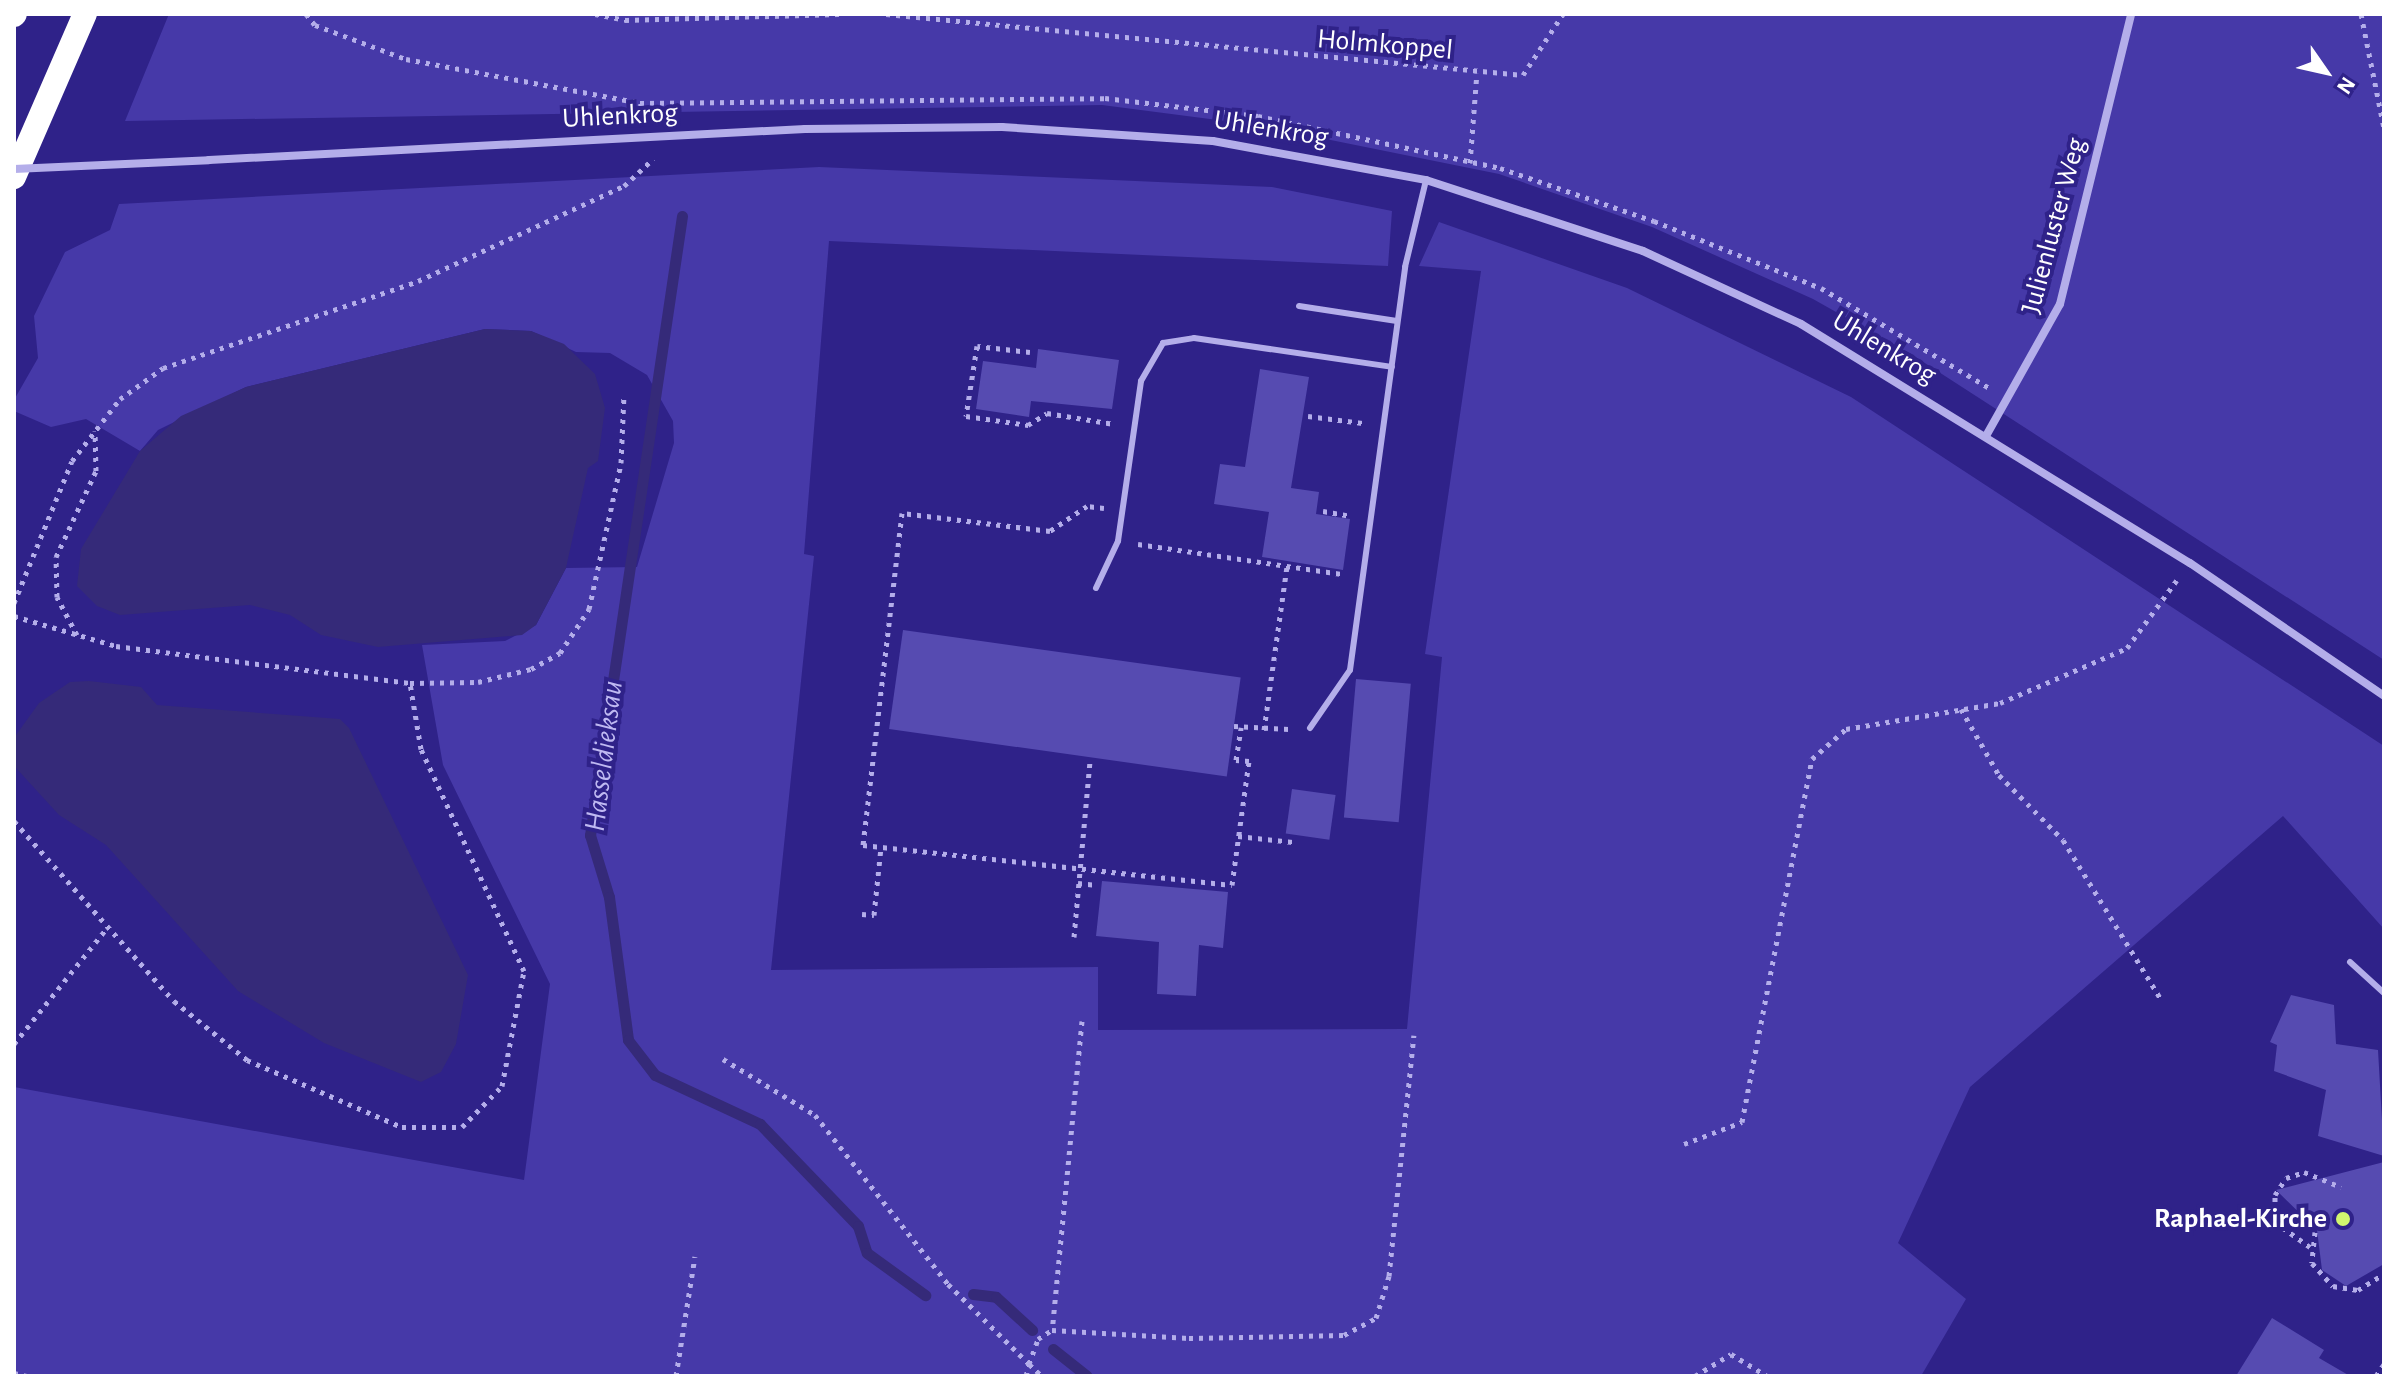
<!DOCTYPE html>
<html>
<head>
<meta charset="utf-8">
<style>
  body { margin:0 }
  #map { position:relative; width:2398px; height:1390px; overflow:hidden; background:#2f2289; font-family:"Alegreya Sans",sans-serif }
  div>[style] { position:absolute }
  .green>* { inset:0; background:#4639a8 }
  .water>* { inset:0; background:#352a79 }
  .stream>* { height:11px; margin:-5.5px; padding:0 5.5px; transform-origin:5.5px; border-radius:5.5px; background:#352a79 }
  .building>* { inset:0; background:#564bb1; transform-origin:0 0 }
  .path>* { height:5px; margin-top:-2.5px; transform-origin:0; background:repeating-linear-gradient(90deg,#b4aeea 0 4px,transparent 0 10px) }
  .lane>* { height:6px; margin:-3px; padding:0 3px; transform-origin:3px; border-radius:3px; background:#b4aeea }
  .street>* { height:8px; margin:-4px; padding:0 4px; transform-origin:4px; border-radius:4px; background:#b4aeea }
  .highway>* { height:24px; margin:-12px; padding:0 12px; transform-origin:12px; border-radius:12px; background:#fff }
  .street-bridge>* { height:8px; margin:-4px; padding:0 4px; transform-origin:4px; border-radius:4px; background:#b4aeea }
  .dots>* { width:22px; height:22px; translate:-50% -50%; box-sizing:border-box; border:4px solid #2f2289; border-radius:50% }
  span { translate:-50% -50%; white-space:nowrap; text-align:center; line-height:1.15; -webkit-text-stroke:8px #2f2289; paint-order:stroke }
  .street-label { font-size:28px; color:#fff }
  .poi-label { font-size:28px; color:#fff; font-weight:700 }
  .right { translate:-100% -50%; text-align:right }
  .water-label { font-size:30px; color:#bfb9f2; font-style:italic }
  .frame { position:absolute; inset:0; border:16px solid #fff; pointer-events:none }
  .north { position:absolute; left:2286px; top:32px; width:80px; height:80px; -webkit-text-stroke:6px #2f2289; paint-order:stroke; rotate:124deg; font-size:22px; font-weight:700; line-height:32px; text-align:center; color:#fff }
  .north::after { content:''; display:block; margin:auto; width:28px; height:36px; background:#fff; clip-path:polygon(50% 0,100% 100%,50% 72%,0 100%) }
</style>
</head>
<body>
<div id="map">
  <div class="green">
    <div style="clip-path:polygon(169px 14px,2384px 14px,2384px 660px,1914px 356px,1813px 299px,1652px 227px,1499px 174px,1256px 125px,1102px 105px,125px 121px)"></div>
    <div style="clip-path:polygon(819px 167px,1272px 187px,1392px 211px,1388px 266px,829px 241px,804px 554px,814px 556px,771px 970px,1098px 967px,1098px 1030px,1407px 1029px,1442px 657px,1425px 654px,1481px 271px,1419px 266px,1439px 222px,1627px 288px,1851px 397px,2384px 746px,2384px 929px,2283px 816px,1970px 1087px,1898px 1243px,1966px 1299px,1921px 1376px,14px 1376px,14px 1087px,524px 1180px,550px 984px,443px 765px,422px 645px,505px 641px,536px 625px,566px 568px,637px 567px,674px 443px,673px 421px,647px 375px,610px 353px,576px 352px,531px 331px,485px 329px,246px 387px,158px 430px,140px 451px,86px 419px,51px 427px,14px 411px,14px 400px,38px 358px,34px 316px,65px 252px,110px 230px,119px 204px)"></div>
  </div>
  <div class="water">
    <div style="clip-path:polygon(485px 329px,531px 331px,564px 344px,595px 374px,605px 408px,598px 461px,588px 468px,566px 568px,536px 625px,522px 635px,378px 647px,321px 635px,290px 615px,250px 605px,120px 615px,97px 606px,77px 586px,81px 549px,140px 451px,181px 416px,246px 387px)"></div>
    <div style="clip-path:polygon(89px 681px,141px 687px,157px 705px,340px 719px,349px 728px,468px 975px,456px 1044px,441px 1072px,421px 1082px,324px 1043px,238px 991px,106px 845px,59px 815px,16px 768px,16px 735px,39px 703px,70px 682px)"></div>
  </div>
  <div class="stream">
    <div style="left:682px;top:216px;width:626px;rotate:98.45deg"></div>
    <div style="left:590px;top:835px;width:65px;rotate:73deg"></div>
    <div style="left:609px;top:897px;width:144px;rotate:82.4deg"></div>
    <div style="left:628px;top:1040px;width:44px;rotate:52.4deg"></div>
    <div style="left:655px;top:1075px;width:116px;rotate:25deg"></div>
    <div style="left:760px;top:1124px;width:141px;rotate:46.1deg"></div>
    <div style="left:858px;top:1226px;width:28px;rotate:72deg"></div>
    <div style="left:867px;top:1253px;width:72px;rotate:35.9deg"></div>
    <div style="left:973px;top:1294px;width:23px;rotate:7deg"></div>
    <div style="left:996px;top:1297px;width:49px;rotate:42.5deg"></div>
    <div style="left:1053px;top:1349px;width:43px;rotate:38.5deg"></div>
  </div>
  <div class="building">
    <div style="clip-path:polygon(1038px 349px,1119px 360px,1112px 409px,1031px 401px,1029px 417px,976px 409px,983px 361px,1036px 368px)"></div>
    <div style="clip-path:polygon(1260px 369px,1309px 377px,1291px 488px,1319px 492px,1316px 514px,1350px 519px,1343px 570px,1262px 557px,1269px 512px,1214px 504px,1220px 464px,1245px 467px)"></div>
    <div style="left:903px;top:630px;width:341px;height:100px;rotate:8deg"></div>
    <div style="left:1356px;top:679px;width:55px;height:139px;rotate:5deg"></div>
    <div style="left:1292px;top:789px;width:44px;height:45px;rotate:8deg"></div>
    <div style="clip-path:polygon(1102px 881px,1228px 892px,1223px 948px,1199px 945px,1196px 996px,1157px 994px,1159px 942px,1096px 936px)"></div>
    <div style="clip-path:polygon(2291px 995px,2334px 1005px,2336px 1044px,2378px 1050px,2384px 1156px,2318px 1136px,2326px 1090px,2274px 1071px,2277px 1045px,2270px 1042px)"></div>
    <div style="clip-path:polygon(2384px 1162px,2384px 1264px,2346px 1286px,2322px 1270px,2317px 1230px,2276px 1190px)"></div>
    <div style="clip-path:polygon(2272px 1318px,2324px 1350px,2319px 1358px,2350px 1376px,2236px 1376px)"></div>
  </div>
  <div class="path">
    <div style="left:306px;top:14px;width:14px;rotate:51deg"></div>
    <div style="left:315px;top:25px;width:97px;rotate:20.5deg"></div>
    <div style="left:406px;top:59px;width:238px;rotate:10.6deg"></div>
    <div style="left:640px;top:103px;width:13px;rotate:58deg"></div>
    <div style="left:595px;top:14px;width:31px;rotate:11deg"></div>
    <div style="left:625px;top:20px;width:214px;rotate:-1.6deg"></div>
    <div style="left:886px;top:14px;width:640px;rotate:5.47deg"></div>
    <div style="left:1523px;top:75px;width:73px;rotate:-56.7deg"></div>
    <div style="left:2361px;top:14px;width:116px;rotate:78.6deg"></div>
    <div style="left:640px;top:103px;width:465px;rotate:-0.6deg"></div>
    <div style="left:1105px;top:98px;width:154px;rotate:6.7deg"></div>
    <div style="left:1258px;top:116px;width:248px;rotate:12.1deg"></div>
    <div style="left:1500px;top:168px;width:163px;rotate:19deg"></div>
    <div style="left:1654px;top:221px;width:180px;rotate:21.9deg"></div>
    <div style="left:1821px;top:288px;width:198px;rotate:30.7deg"></div>
    <div style="left:1470px;top:163px;width:90px;rotate:-85.6deg"></div>
    <div style="left:1030px;top:352px;width:53px;rotate:-173.5deg"></div>
    <div style="left:977px;top:346px;width:71px;rotate:98.9deg"></div>
    <div style="left:966px;top:416px;width:63px;rotate:8.3deg"></div>
    <div style="left:1028px;top:425px;width:22px;rotate:-32deg"></div>
    <div style="left:1047px;top:413px;width:68px;rotate:9.3deg"></div>
    <div style="left:1308px;top:416px;width:55px;rotate:7.3deg"></div>
    <div style="left:1104px;top:508px;width:17px;rotate:-173deg"></div>
    <div style="left:1087px;top:506px;width:45px;rotate:146deg"></div>
    <div style="left:1050px;top:531px;width:149px;rotate:-173.1deg"></div>
    <div style="left:902px;top:513px;width:334px;rotate:96.7deg"></div>
    <div style="left:863px;top:845px;width:371px;rotate:6.2deg"></div>
    <div style="left:1232px;top:885px;width:125px;rotate:-82.2deg"></div>
    <div style="left:1249px;top:761px;width:13px;rotate:-176deg"></div>
    <div style="left:1236px;top:760px;width:33px;rotate:-81deg"></div>
    <div style="left:1323px;top:511px;width:27px;rotate:10deg"></div>
    <div style="left:1138px;top:544px;width:206px;rotate:8.4deg"></div>
    <div style="left:14px;top:603px;width:153px;rotate:-67.8deg"></div>
    <div style="left:72px;top:461px;width:78px;rotate:-52.3deg"></div>
    <div style="left:120px;top:399px;width:53px;rotate:-35.8deg"></div>
    <div style="left:163px;top:368px;width:269px;rotate:-18.8deg"></div>
    <div style="left:418px;top:281px;width:227px;rotate:-24.8deg"></div>
    <div style="left:624px;top:186px;width:40px;rotate:-43deg"></div>
    <div style="left:14px;top:616px;width:106px;rotate:16.4deg"></div>
    <div style="left:116px;top:646px;width:296px;rotate:7.2deg"></div>
    <div style="left:410px;top:683px;width:68px;rotate:-0.8deg"></div>
    <div style="left:478px;top:682px;width:55px;rotate:-13.8deg"></div>
    <div style="left:531px;top:669px;width:33px;rotate:-29deg"></div>
    <div style="left:560px;top:653px;width:53px;rotate:-56.6deg"></div>
    <div style="left:589px;top:609px;width:149px;rotate:-77.6deg"></div>
    <div style="left:621px;top:463px;width:69px;rotate:-87.5deg"></div>
    <div style="left:77px;top:635px;width:43px;rotate:-117.8deg"></div>
    <div style="left:57px;top:597px;width:40px;rotate:-91.4deg"></div>
    <div style="left:56px;top:557px;width:95px;rotate:-65.1deg"></div>
    <div style="left:96px;top:471px;width:40px;rotate:-91.4deg"></div>
    <div style="left:1961px;top:709px;width:76px;rotate:60.1deg"></div>
    <div style="left:1999px;top:775px;width:91px;rotate:45.4deg"></div>
    <div style="left:2063px;top:840px;width:187px;rotate:58.4deg"></div>
    <div style="left:1234px;top:726px;width:55px;rotate:3.1deg"></div>
    <div style="left:1264px;top:730px;width:166px;rotate:-82deg"></div>
    <div style="left:14px;top:821px;width:241px;rotate:48.4deg"></div>
    <div style="left:174px;top:1001px;width:94px;rotate:38.9deg"></div>
    <div style="left:247px;top:1060px;width:169px;rotate:23.4deg"></div>
    <div style="left:402px;top:1127px;width:60px"></div>
    <div style="left:462px;top:1127px;width:57px;rotate:-45.7deg"></div>
    <div style="left:502px;top:1086px;width:117px;rotate:-79.2deg"></div>
    <div style="left:524px;top:971px;width:245px;rotate:-114.9deg"></div>
    <div style="left:421px;top:749px;width:67px;rotate:-99.5deg"></div>
    <div style="left:1238px;top:836px;width:55px;rotate:6.2deg"></div>
    <div style="left:1078px;top:883px;width:19px;rotate:6deg"></div>
    <div style="left:862px;top:914px;width:12px;rotate:5deg"></div>
    <div style="left:874px;top:915px;width:68px;rotate:-84.1deg"></div>
    <div style="left:1074px;top:937px;width:177px;rotate:-84.8deg"></div>
    <div style="left:1082px;top:1021px;width:310px;rotate:95.5deg"></div>
    <div style="left:1052px;top:1330px;width:137px;rotate:3.3deg"></div>
    <div style="left:1189px;top:1338px;width:155px;rotate:-1.1deg"></div>
    <div style="left:1344px;top:1335px;width:36px;rotate:-28deg"></div>
    <div style="left:1376px;top:1318px;width:44px;rotate:-72.8deg"></div>
    <div style="left:1389px;top:1276px;width:242px;rotate:-84.1deg"></div>
    <div style="left:14px;top:1044px;width:149px;rotate:-51.3deg"></div>
    <div style="left:723px;top:1059px;width:108px;rotate:31.3deg"></div>
    <div style="left:815px;top:1115px;width:215px;rotate:51.8deg"></div>
    <div style="left:948px;top:1284px;width:114px;rotate:44.6deg"></div>
    <div style="left:1029px;top:1364px;width:27px;rotate:-70deg"></div>
    <div style="left:1038px;top:1339px;width:17px;rotate:-33deg"></div>
    <div style="left:1684px;top:1144px;width:62px;rotate:-20.8deg"></div>
    <div style="left:1742px;top:1122px;width:370px;rotate:-79.1deg"></div>
    <div style="left:1812px;top:759px;width:45px;rotate:-41.4deg"></div>
    <div style="left:1846px;top:729px;width:156px;rotate:-9.6deg"></div>
    <div style="left:2000px;top:703px;width:138px;rotate:-23.4deg"></div>
    <div style="left:2127px;top:648px;width:84px;rotate:-53.7deg"></div>
    <div style="left:2315px;top:1232px;width:31px;rotate:96deg"></div>
    <div style="left:2312px;top:1263px;width:31px;rotate:48deg"></div>
    <div style="left:2333px;top:1286px;width:25px;rotate:9deg"></div>
    <div style="left:2358px;top:1290px;width:31px;rotate:-32deg"></div>
    <div style="left:2310px;top:1247px;width:43px;rotate:-144.5deg"></div>
    <div style="left:2275px;top:1222px;width:27px;rotate:-90deg"></div>
    <div style="left:2275px;top:1195px;width:20px;rotate:-57deg"></div>
    <div style="left:2286px;top:1178px;width:19px;rotate:-18deg"></div>
    <div style="left:2304px;top:1172px;width:40px;rotate:22deg"></div>
    <div style="left:14px;top:1373px;width:13px;rotate:13deg"></div>
    <div style="left:676px;top:1376px;width:121px;rotate:-81deg"></div>
    <div style="left:1026px;top:1376px;width:12px;rotate:-76deg"></div>
    <div style="left:1029px;top:1364px;width:18px;rotate:43deg"></div>
    <div style="left:1695px;top:1376px;width:42px;rotate:-31.4deg"></div>
    <div style="left:1731px;top:1354px;width:42px;rotate:31.4deg"></div>
    <div style="left:2376px;top:1376px;width:14px;rotate:-56deg"></div>
  </div>
  <div class="lane">
    <div style="left:1299px;top:306px;width:99px;rotate:8.7deg"></div>
    <div style="left:1096px;top:588px;width:52px;rotate:-64.9deg"></div>
    <div style="left:1118px;top:541px;width:162px;rotate:-81.8deg"></div>
    <div style="left:1141px;top:381px;width:44px;rotate:-59.9deg"></div>
    <div style="left:1163px;top:343px;width:31px;rotate:-9deg"></div>
    <div style="left:1194px;top:338px;width:200px;rotate:8.3deg"></div>
    <div style="left:1310px;top:728px;width:70px;rotate:-55.4deg"></div>
    <div style="left:1350px;top:670px;width:407px;rotate:-82.2deg"></div>
    <div style="left:1405px;top:267px;width:89px;rotate:-76.4deg"></div>
    <div style="left:2350px;top:962px;width:46px;rotate:42.4deg"></div>
  </div>
  <div class="street">
    <div style="left:209px;top:160px;width:597px;rotate:-2.98deg"></div>
    <div style="left:805px;top:129px;width:197px;rotate:-0.6deg"></div>
    <div style="left:1002px;top:127px;width:211px;rotate:3.8deg"></div>
    <div style="left:1213px;top:141px;width:217px;rotate:10.4deg"></div>
    <div style="left:1426px;top:180px;width:228px;rotate:18.1deg"></div>
    <div style="left:1643px;top:251px;width:174px;rotate:24.8deg"></div>
    <div style="left:1801px;top:324px;width:457px;rotate:31.6deg"></div>
    <div style="left:2190px;top:563px;width:235px;rotate:34.4deg"></div>
    <div style="left:1986px;top:436px;width:151px;rotate:-60.7deg"></div>
    <div style="left:2060px;top:304px;width:299px;rotate:-76.2deg"></div>
  </div>
  <div class="highway">
    <div style="left:14px;top:15px;width:1px;rotate:-45deg"></div>
    <div style="left:14px;top:177px;width:178px;rotate:-66.5deg"></div>
  </div>
  <div class="street-bridge">
    <div style="left:14px;top:169px;width:195px;rotate:-2.6deg"></div>
  </div>
  <div class="dots">
    <div style="left:2343px;top:1219px;background:#d1f66f"></div>
  </div>
  <div class="street-label">
    <span style="left:1385px;top:45px;rotate:5deg">Holmkoppel</span>
    <span style="left:620px;top:116px;rotate:-3deg">Uhlenkrog</span>
    <span style="left:1271px;top:129px;rotate:9deg">Uhlenkrog</span>
    <span style="left:2054px;top:226px;rotate:-75deg">Julienluster Weg</span>
    <span style="left:1884px;top:348px;rotate:31deg">Uhlenkrog</span>
  </div>
  <div class="poi-label">
    <span class="right" style="left:2327px;top:1219px">Raphael-Kirche</span>
  </div>
  <div class="water-label">
    <span style="left:604px;top:756px;rotate:-83deg">Hasseldieksau</span>
  </div>
  <div class="frame"></div>
  <div class="north">N</div>
</div>
</body>
</html>
